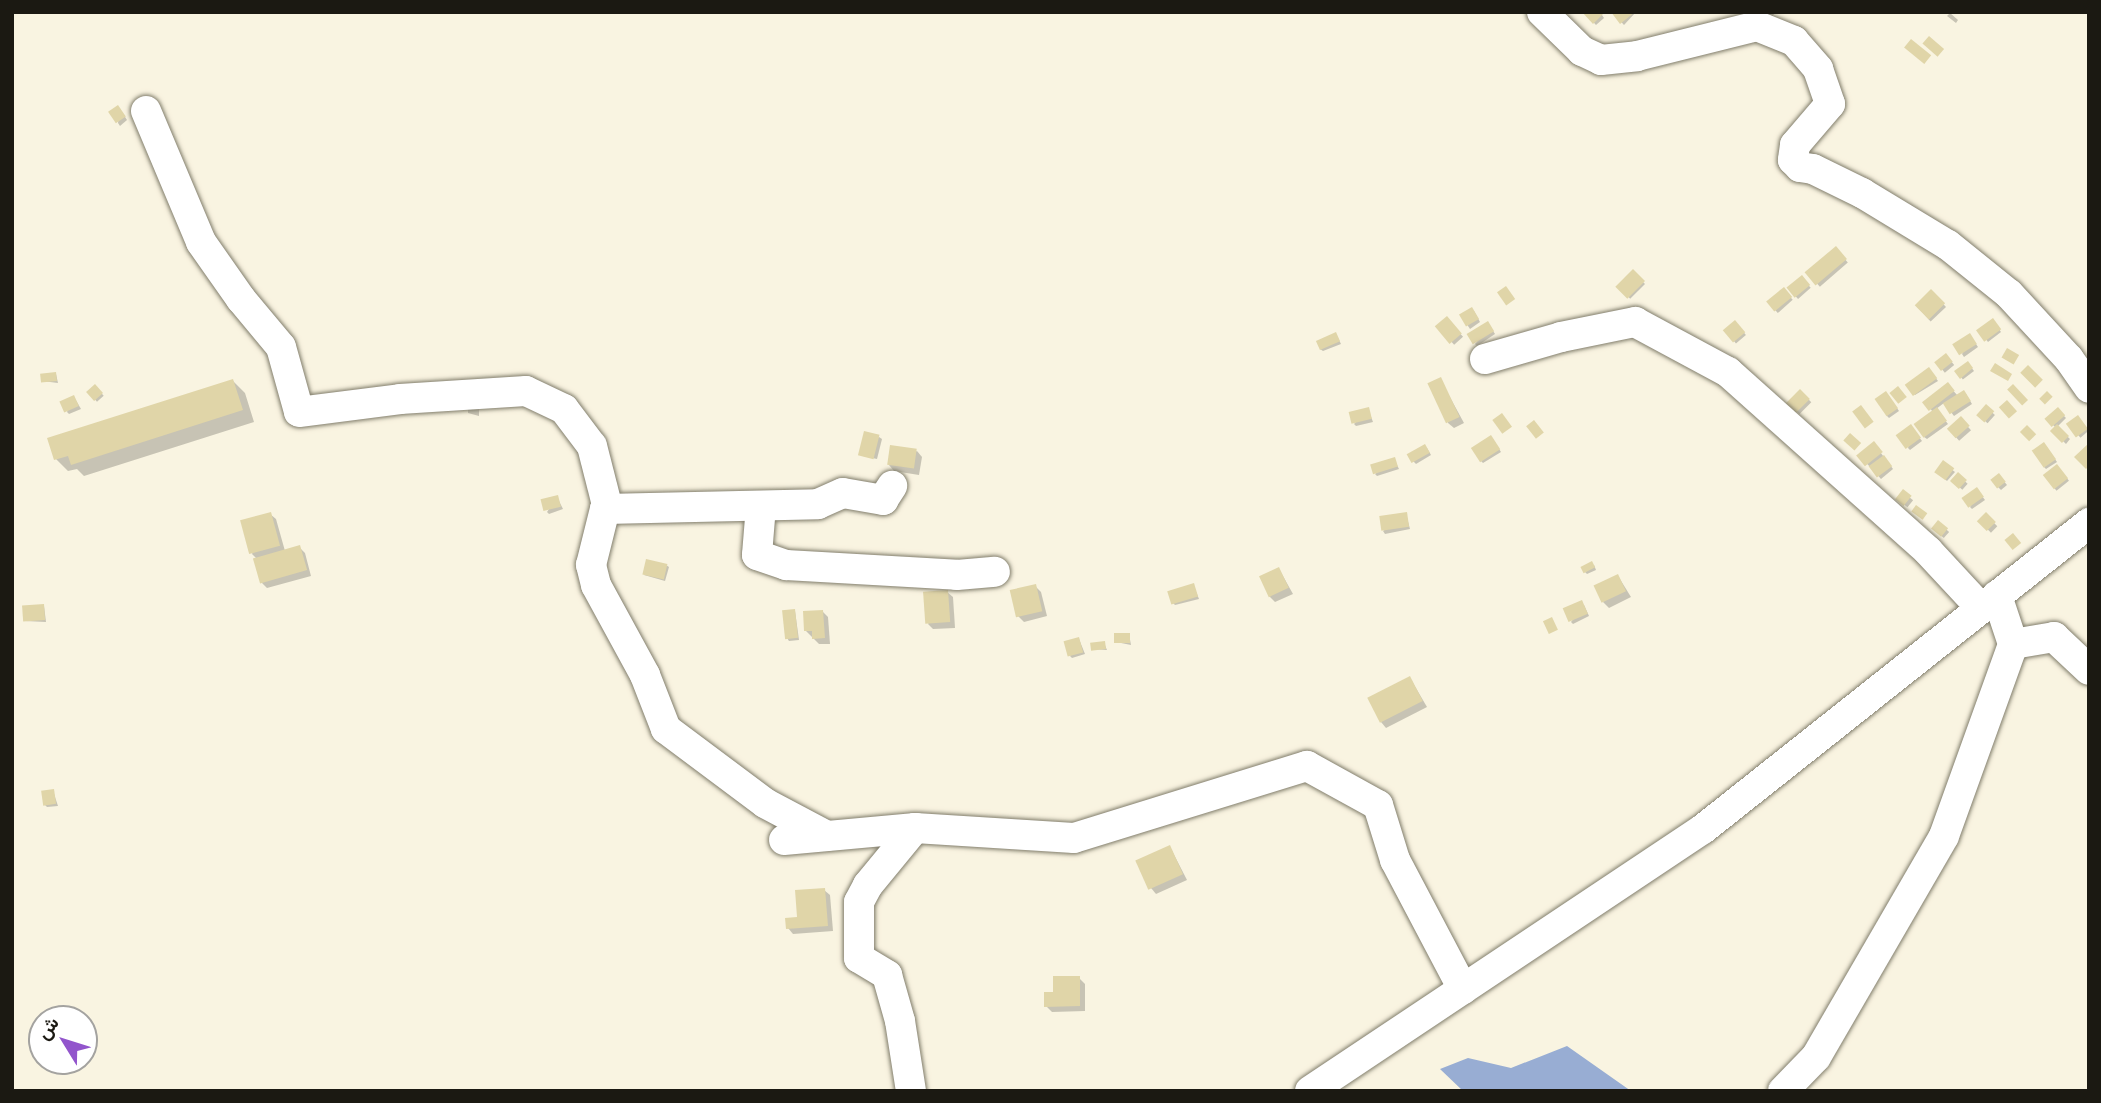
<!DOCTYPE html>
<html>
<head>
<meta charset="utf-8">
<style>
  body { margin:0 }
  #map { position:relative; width:2101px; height:1103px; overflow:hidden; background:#f9f4e1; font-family:"Roboto Condensed",Vazirmatn,sans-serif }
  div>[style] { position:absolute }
  .water>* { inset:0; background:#98add3 }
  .shadow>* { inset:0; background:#0003; transform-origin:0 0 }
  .building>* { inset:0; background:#e0d5a8; transform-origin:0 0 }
  .roads { filter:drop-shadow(0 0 2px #817d6b) drop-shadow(0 0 2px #817d6b) }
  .minor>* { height:30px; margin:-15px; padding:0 15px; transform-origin:15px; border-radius:15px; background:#fff }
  span { translate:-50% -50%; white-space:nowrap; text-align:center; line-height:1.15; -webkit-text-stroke:7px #fff; paint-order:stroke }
  .frame { position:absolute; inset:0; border:14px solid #1b1912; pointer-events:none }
  .north { position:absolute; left:28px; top:1005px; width:70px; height:70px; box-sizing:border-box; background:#fff; border:2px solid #a4a3a0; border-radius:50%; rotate:308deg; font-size:19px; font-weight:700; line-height:28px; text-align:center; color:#1b1912 }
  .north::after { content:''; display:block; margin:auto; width:24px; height:32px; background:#9255cc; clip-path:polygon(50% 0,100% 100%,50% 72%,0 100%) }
</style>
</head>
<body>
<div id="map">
  <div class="water">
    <div style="clip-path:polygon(1567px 1046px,1631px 1091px,1463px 1091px,1440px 1069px,1468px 1058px,1511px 1068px)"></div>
  </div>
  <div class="shadow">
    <div style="clip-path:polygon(1584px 12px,1600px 12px,1604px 18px,1596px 25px)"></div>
    <div style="clip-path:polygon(1636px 12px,1624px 25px,1613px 13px,1614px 12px)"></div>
    <div style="clip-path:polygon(1761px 12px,1776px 12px,1769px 20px)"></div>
    <div style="clip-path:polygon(1950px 13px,1958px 20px,1956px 23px,1947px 16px)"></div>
    <div style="clip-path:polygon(120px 109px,127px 120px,120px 126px,118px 123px)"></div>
    <div style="left:1836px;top:249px;width:18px;height:37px;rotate:49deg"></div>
    <div style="left:1633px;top:272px;width:17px;height:21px;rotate:45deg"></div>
    <div style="left:1802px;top:278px;width:13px;height:17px;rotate:48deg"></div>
    <div style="left:1784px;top:290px;width:13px;height:20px;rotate:48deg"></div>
    <div style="left:1931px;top:291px;width:22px;height:21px;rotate:47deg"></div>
    <div style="clip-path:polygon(1474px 311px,1480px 322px,1470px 329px,1461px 315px)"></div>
    <div style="left:1447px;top:319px;width:24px;height:12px;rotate:48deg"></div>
    <div style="left:1735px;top:322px;width:17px;height:13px;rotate:50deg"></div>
    <div style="clip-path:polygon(1995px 323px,2001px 332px,1988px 342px,1979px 330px)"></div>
    <div style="clip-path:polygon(1490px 326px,1495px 334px,1477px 346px,1475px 344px)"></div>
    <div style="clip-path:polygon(1336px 334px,1341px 344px,1323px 351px,1320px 349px)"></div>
    <div style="clip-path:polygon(1972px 338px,1978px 347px,1964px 357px,1962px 354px)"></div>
    <div style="left:1946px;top:355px;width:13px;height:12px;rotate:51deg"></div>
    <div style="left:1968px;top:363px;width:10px;height:14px;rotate:53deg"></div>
    <div style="clip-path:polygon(1931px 372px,1938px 381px,1915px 395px,1907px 384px)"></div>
    <div style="clip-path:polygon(56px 374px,58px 383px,42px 381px)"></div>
    <div style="clip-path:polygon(1440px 379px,1464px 423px,1454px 428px,1448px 423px)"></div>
    <div style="clip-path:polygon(233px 381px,245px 393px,254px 422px,84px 476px,77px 469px,68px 471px,56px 459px)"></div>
    <div style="clip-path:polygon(1948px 385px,1958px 396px,1966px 394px,1972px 404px,1954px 416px,1944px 403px,1936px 409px,1948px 424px,1927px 439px,1924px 437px,1933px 412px,1925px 402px)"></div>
    <div style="left:95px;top:386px;width:13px;height:9px;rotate:48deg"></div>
    <div style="left:1800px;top:391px;width:16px;height:17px;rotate:45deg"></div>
    <div style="clip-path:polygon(1888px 395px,1899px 411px,1889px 418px,1887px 416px)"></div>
    <div style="clip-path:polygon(74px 397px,81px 409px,69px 414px,67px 412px)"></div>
    <div style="clip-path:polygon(468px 402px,479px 404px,479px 416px,468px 413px)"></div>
    <div style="left:1986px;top:407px;width:12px;height:11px;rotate:42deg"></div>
    <div style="clip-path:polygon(1368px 409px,1373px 422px,1356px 426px,1354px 424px)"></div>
    <div style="clip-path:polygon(2058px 410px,2066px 418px,2057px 427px,2070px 439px,2066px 444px,2053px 431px,2056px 428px,2048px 420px)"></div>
    <div style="left:2077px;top:417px;width:18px;height:11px;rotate:49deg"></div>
    <div style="left:1961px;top:419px;width:15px;height:16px;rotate:48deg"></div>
    <div style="clip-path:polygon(1913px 429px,1922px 441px,1910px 450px,1908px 448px)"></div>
    <div style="clip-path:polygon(879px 437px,882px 439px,877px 459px,863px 456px,860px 454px)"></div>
    <div style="clip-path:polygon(1493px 439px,1501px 452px,1483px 463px,1481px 461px)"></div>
    <div style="clip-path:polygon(1874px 444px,1893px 469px,1881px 479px,1859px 455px)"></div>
    <div style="clip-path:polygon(2046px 446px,2057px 462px,2046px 469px,2043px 466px)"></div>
    <div style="clip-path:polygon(1427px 448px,1431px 455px,1416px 464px,1413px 461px)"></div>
    <div style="clip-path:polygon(917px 451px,922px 457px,919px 475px,894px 471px,889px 465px)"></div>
    <div style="clip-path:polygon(1394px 459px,1399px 469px,1377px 476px,1375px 474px)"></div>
    <div style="clip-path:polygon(1943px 463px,1955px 472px,1947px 481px,1937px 472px)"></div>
    <div style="left:2057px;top:466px;width:19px;height:16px;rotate:51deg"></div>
    <div style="left:1958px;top:475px;width:13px;height:8px;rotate:42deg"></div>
    <div style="clip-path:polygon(1999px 475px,2007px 485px,2001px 490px,1992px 481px)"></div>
    <div style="left:1903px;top:492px;width:13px;height:9px;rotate:39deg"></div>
    <div style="clip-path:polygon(1979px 492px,1985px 500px,1972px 509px,1970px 507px)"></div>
    <div style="clip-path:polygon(557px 497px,563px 509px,549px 514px,547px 512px)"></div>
    <div style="clip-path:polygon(270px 514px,276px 519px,285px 551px,299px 547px,305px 553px,311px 576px,267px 588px,262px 583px,257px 559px,252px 554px)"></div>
    <div style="clip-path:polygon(1406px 514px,1410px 529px,1385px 534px,1383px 531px)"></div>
    <div style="left:1986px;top:515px;width:16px;height:9px;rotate:45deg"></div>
    <div style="left:1938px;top:522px;width:15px;height:8px;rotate:42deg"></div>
    <div style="clip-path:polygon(666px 565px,669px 567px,665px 581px,644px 575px)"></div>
    <div style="clip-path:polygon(1594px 565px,1596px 570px,1587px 574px,1585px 572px)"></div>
    <div style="clip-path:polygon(1279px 569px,1293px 594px,1275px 602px,1269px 596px)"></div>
    <div style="clip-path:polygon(1618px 576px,1631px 597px,1609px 608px,1603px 602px)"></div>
    <div style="clip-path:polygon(1193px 584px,1199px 599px,1175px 605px,1173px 603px)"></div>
    <div style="clip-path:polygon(1035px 586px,1041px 592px,1047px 616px,1024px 622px,1018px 616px)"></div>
    <div style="clip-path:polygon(947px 592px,953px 597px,955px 628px,933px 629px,928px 624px)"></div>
    <div style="clip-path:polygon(1584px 605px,1589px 616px,1573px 624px,1571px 622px)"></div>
    <div style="clip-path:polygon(44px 606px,46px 622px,25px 621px)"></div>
    <div style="clip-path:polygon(795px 611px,799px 640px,789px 641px,787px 638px)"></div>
    <div style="clip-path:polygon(823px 612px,828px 617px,830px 644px,819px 644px,806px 631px)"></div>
    <div style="clip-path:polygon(1129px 634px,1131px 645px,1116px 642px)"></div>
    <div style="clip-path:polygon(1079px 639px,1085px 654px,1072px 658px,1070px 656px)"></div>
    <div style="clip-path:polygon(1104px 643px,1107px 650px,1092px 649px)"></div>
    <div style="clip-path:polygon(1410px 678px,1427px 707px,1386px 728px,1381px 722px)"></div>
    <div style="clip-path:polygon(53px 791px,58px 806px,47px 807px,45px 805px)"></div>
    <div style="clip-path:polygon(1170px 847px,1187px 880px,1156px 894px,1151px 888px)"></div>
    <div style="clip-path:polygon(824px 890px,830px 895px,833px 931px,793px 934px,788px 928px)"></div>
    <div style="clip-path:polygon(1079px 978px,1085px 984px,1085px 1011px,1052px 1012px,1046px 1006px,1055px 994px)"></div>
  </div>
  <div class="building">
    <div style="clip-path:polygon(1582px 12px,1602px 12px,1603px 14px,1593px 24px)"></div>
    <div style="clip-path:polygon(1611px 12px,1635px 12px,1620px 24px)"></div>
    <div style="left:1929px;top:36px;width:20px;height:10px;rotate:41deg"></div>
    <div style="left:1911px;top:39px;width:26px;height:11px;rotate:39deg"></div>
    <div style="left:118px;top:105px;width:14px;height:12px;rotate:56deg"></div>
    <div style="left:1836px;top:246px;width:17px;height:41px;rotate:50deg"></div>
    <div style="left:1633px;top:269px;width:17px;height:25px;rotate:45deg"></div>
    <div style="left:1802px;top:275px;width:13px;height:20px;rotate:51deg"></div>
    <div style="left:1506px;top:286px;width:16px;height:11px;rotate:55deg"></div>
    <div style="left:1784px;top:287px;width:13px;height:23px;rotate:51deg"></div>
    <div style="left:1931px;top:289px;width:20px;height:23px;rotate:45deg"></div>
    <div style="left:1472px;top:307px;width:14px;height:15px;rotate:60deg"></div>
    <div style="left:1447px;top:316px;width:23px;height:16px;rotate:50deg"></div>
    <div style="left:1993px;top:318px;width:14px;height:21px;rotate:54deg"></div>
    <div style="left:1735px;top:320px;width:16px;height:16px;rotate:50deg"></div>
    <div style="left:1488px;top:321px;width:12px;height:25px;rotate:59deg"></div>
    <div style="left:1336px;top:332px;width:10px;height:22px;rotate:66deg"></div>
    <div style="left:1970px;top:333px;width:13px;height:21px;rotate:58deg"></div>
    <div style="left:2007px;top:348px;width:14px;height:11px;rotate:30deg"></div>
    <div style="left:1946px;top:353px;width:11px;height:15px;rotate:52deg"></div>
    <div style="clip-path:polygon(1968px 361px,1973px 368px,1960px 379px,1954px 371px)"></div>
    <div style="clip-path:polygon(1995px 363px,2012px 374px,2008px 381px,1990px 371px)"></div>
    <div style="left:2028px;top:365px;width:21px;height:11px;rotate:45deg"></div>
    <div style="left:1929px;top:367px;width:14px;height:30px;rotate:54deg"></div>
    <div style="left:56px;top:372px;width:9px;height:16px;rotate:84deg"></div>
    <div style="left:1441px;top:377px;width:44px;height:15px;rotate:65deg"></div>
    <div style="clip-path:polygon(233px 379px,243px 410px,71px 465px,68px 456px,54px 460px,47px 438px)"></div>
    <div style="left:1948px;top:382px;width:11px;height:33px;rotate:52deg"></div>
    <div style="left:95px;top:384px;width:12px;height:12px;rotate:48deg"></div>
    <div style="left:2013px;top:384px;width:22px;height:8px;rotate:47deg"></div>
    <div style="left:1898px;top:386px;width:14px;height:11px;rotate:51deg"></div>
    <div style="left:1800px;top:389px;width:14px;height:20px;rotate:45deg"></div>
    <div style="left:1964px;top:390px;width:13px;height:25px;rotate:58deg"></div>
    <div style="left:1886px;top:391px;width:21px;height:14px;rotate:55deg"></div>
    <div style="left:2047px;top:391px;width:8px;height:11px;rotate:45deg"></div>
    <div style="left:74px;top:395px;width:12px;height:16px;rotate:66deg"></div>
    <div style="left:2007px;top:400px;width:15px;height:11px;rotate:48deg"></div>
    <div style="left:1986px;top:404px;width:11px;height:15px;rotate:41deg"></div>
    <div style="left:1861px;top:405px;width:21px;height:11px;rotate:53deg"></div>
    <div style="left:1369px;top:407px;width:12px;height:21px;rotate:76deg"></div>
    <div style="left:1937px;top:407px;width:17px;height:29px;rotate:54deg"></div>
    <div style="left:2058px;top:407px;width:11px;height:18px;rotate:49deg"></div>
    <div style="left:1502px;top:413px;width:17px;height:12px;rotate:54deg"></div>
    <div style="left:2078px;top:415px;width:17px;height:15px;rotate:54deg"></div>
    <div style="left:1961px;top:416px;width:13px;height:19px;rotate:48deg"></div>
    <div style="left:1534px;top:420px;width:16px;height:10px;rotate:52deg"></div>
    <div style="left:1911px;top:424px;width:17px;height:19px;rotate:54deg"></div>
    <div style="left:2057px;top:424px;width:17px;height:10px;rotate:45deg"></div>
    <div style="left:2027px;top:425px;width:13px;height:10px;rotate:45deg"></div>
    <div style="left:864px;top:431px;width:16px;height:25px;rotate:14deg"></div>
    <div style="left:1850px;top:433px;width:15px;height:10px;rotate:42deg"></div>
    <div style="left:1491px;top:435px;width:17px;height:24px;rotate:57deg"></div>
    <div style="left:1874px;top:441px;width:14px;height:23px;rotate:51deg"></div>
    <div style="left:2044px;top:442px;width:21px;height:15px;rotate:55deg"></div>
    <div style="clip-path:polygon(2089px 443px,2089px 466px,2086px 469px,2074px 457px)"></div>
    <div style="left:1425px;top:444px;width:10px;height:21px;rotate:61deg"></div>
    <div style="left:890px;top:445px;width:27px;height:20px;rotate:8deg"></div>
    <div style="left:1884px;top:455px;width:14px;height:19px;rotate:54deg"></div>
    <div style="left:1395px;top:457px;width:10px;height:26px;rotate:73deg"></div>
    <div style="left:1943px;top:460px;width:14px;height:15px;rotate:36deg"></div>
    <div style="left:2057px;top:464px;width:18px;height:18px;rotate:52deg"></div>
    <div style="left:1958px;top:472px;width:12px;height:12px;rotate:42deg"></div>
    <div style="left:1999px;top:473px;width:11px;height:11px;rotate:52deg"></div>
    <div style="left:1977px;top:487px;width:12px;height:19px;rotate:55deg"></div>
    <div style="left:1903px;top:489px;width:11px;height:13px;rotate:38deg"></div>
    <div style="left:558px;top:495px;width:12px;height:18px;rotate:76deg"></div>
    <div style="left:1916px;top:505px;width:14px;height:8px;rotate:36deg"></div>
    <div style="left:271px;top:512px;width:35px;height:32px;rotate:75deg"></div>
    <div style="left:1407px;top:512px;width:15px;height:28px;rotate:82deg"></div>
    <div style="left:1986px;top:512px;width:14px;height:13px;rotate:45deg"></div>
    <div style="left:1938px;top:520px;width:13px;height:11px;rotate:39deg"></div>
    <div style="left:2013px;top:533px;width:13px;height:11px;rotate:51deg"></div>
    <div style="left:300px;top:545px;width:26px;height:49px;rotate:74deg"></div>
    <div style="left:646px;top:559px;width:22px;height:16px;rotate:13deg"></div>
    <div style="left:1592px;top:561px;width:7px;height:13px;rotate:63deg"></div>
    <div style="left:1279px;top:567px;width:23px;height:22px;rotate:65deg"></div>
    <div style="left:1618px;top:574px;width:19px;height:27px;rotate:65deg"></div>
    <div style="left:1194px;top:583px;width:14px;height:28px;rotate:73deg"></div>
    <div style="left:1036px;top:584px;width:28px;height:27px;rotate:77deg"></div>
    <div style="left:948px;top:590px;width:32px;height:25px;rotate:86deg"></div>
    <div style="left:1582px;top:600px;width:15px;height:21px;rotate:67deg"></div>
    <div style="left:44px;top:604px;width:16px;height:22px;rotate:86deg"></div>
    <div style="left:795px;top:609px;width:29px;height:13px;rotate:84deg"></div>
    <div style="clip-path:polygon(823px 610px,825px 638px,812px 639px,812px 631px,804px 631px,803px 611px)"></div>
    <div style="left:1552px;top:617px;width:14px;height:10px;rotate:65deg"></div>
    <div style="left:1114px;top:633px;width:16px;height:10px"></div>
    <div style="left:1079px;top:637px;width:16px;height:16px;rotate:75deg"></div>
    <div style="left:1105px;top:641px;width:8px;height:15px;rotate:83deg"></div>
    <div style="left:1410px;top:676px;width:28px;height:48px;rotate:63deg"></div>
    <div style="left:54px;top:789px;width:15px;height:13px;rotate:82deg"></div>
    <div style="left:1170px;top:845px;width:32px;height:38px;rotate:66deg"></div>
    <div style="clip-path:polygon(825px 888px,828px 926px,786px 929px,785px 918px,797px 917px,795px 890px)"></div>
    <div style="clip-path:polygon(1053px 976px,1080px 976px,1080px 1006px,1044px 1007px,1044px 992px,1053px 992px)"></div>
  </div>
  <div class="roads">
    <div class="minor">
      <div style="left:1542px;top:12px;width:56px;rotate:44.3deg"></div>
      <div style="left:1582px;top:51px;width:21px;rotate:25deg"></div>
      <div style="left:1601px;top:60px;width:36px;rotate:-6deg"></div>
      <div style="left:1637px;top:56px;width:124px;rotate:-14deg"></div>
      <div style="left:1757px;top:26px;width:40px;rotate:22deg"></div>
      <div style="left:1794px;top:41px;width:37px;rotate:49deg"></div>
      <div style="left:1818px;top:69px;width:37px;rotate:71deg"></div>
      <div style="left:1830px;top:104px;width:54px;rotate:130.5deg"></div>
      <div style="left:1795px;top:145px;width:15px;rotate:98deg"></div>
      <div style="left:1793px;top:160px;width:10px;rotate:45deg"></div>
      <div style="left:1800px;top:167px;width:13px;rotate:9deg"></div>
      <div style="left:1813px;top:169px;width:55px;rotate:26.1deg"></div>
      <div style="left:1862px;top:193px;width:100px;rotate:31.2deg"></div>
      <div style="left:1948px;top:245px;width:78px;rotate:38.8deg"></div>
      <div style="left:2009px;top:294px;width:88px;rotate:47.3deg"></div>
      <div style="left:2069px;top:359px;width:35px;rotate:55deg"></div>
      <div style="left:146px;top:111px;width:142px;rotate:67.2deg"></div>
      <div style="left:201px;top:242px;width:70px;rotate:54.9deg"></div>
      <div style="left:241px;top:299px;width:62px;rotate:50.2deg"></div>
      <div style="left:281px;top:347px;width:67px;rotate:74.5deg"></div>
      <div style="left:299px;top:412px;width:102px;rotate:-7.3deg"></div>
      <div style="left:400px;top:399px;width:126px;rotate:-3.6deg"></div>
      <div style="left:526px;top:391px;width:42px;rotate:25.3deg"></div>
      <div style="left:564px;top:409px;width:46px;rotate:52.9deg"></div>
      <div style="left:592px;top:446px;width:65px;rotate:75.7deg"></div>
      <div style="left:1485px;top:359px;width:79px;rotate:-16.1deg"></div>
      <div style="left:1561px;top:337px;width:76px;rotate:-11.5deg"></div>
      <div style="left:1635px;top:322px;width:106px;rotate:28.3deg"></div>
      <div style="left:1728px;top:372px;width:268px;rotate:41.8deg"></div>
      <div style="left:1928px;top:551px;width:78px;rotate:47.1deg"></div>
      <div style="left:761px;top:506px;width:49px;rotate:94.7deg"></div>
      <div style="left:757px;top:555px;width:31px;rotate:19deg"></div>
      <div style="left:786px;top:565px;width:171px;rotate:3.3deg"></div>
      <div style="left:957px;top:575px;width:38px;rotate:-5deg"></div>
      <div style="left:2013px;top:644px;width:42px;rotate:-9.7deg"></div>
      <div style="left:2054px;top:637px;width:48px;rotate:43.3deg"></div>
      <div style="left:915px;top:828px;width:159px;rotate:3.6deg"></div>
      <div style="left:1074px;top:838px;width:244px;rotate:-17.2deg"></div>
      <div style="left:1307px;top:766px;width:81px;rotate:28.8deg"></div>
      <div style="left:1378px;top:805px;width:58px;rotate:72.8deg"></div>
      <div style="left:1395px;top:860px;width:146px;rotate:62.2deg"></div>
      <div style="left:827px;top:836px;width:70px;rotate:-152deg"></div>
      <div style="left:765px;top:803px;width:124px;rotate:-143.2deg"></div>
      <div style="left:666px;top:729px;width:58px;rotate:-111.3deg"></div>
      <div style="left:645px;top:675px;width:102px;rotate:-118.6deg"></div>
      <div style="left:596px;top:585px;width:21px;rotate:-104deg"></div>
      <div style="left:591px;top:565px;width:58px;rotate:-76deg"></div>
      <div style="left:605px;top:509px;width:213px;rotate:-1.3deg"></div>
      <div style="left:818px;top:504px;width:27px;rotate:-24deg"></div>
      <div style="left:843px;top:493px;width:41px;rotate:9.9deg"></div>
      <div style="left:883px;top:500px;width:17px;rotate:-57deg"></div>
      <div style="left:784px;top:840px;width:132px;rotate:-5.2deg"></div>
      <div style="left:915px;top:828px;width:74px;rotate:129.5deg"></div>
      <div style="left:868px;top:885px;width:19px;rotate:118deg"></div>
      <div style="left:859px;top:902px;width:56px;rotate:90deg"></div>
      <div style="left:859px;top:958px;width:33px;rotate:31deg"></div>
      <div style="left:887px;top:975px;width:48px;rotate:74.2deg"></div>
      <div style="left:900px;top:1021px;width:71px;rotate:81.1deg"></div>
      <div style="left:1310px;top:1091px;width:472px;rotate:-33.7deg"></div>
      <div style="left:1703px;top:829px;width:493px;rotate:-38.4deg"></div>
      <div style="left:1783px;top:1091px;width:47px;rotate:-45.9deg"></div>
      <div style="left:1816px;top:1057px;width:255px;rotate:-59.9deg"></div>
      <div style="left:1944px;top:836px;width:204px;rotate:-70.2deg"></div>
      <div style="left:2013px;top:644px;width:51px;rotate:-108.4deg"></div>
    </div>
  </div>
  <div class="frame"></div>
  <div class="north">ش</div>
</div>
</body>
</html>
